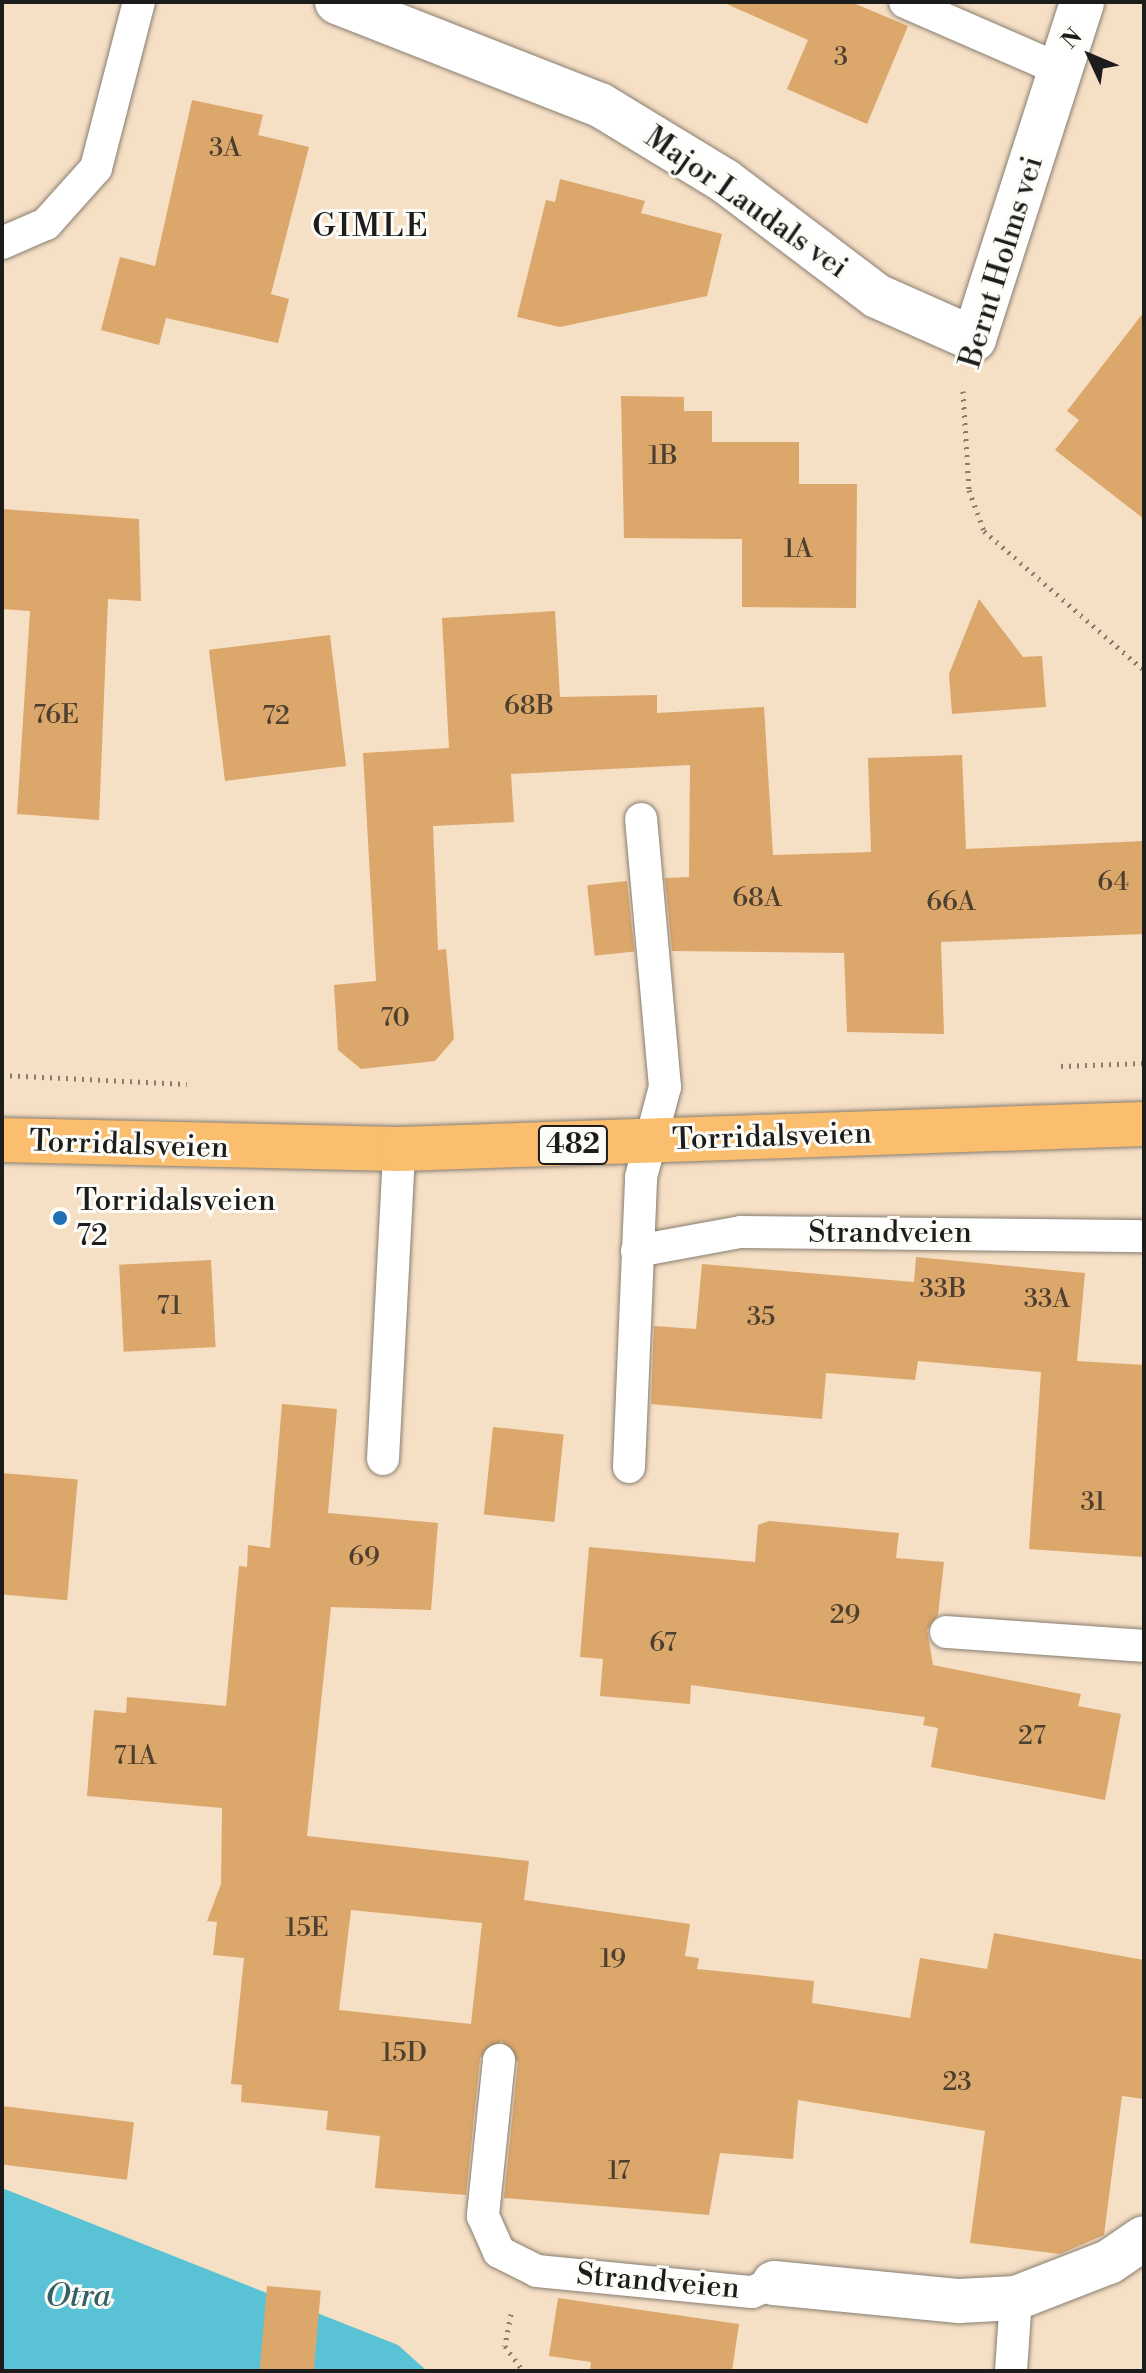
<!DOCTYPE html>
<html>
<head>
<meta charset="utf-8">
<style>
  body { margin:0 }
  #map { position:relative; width:1146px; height:2373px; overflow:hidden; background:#f5dfc5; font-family:"Libre Bodoni",serif }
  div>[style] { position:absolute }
  .water>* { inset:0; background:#59c3d5 }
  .building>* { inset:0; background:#dca76b; transform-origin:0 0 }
  .path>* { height:5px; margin-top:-2.5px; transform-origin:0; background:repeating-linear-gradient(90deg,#887e70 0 2px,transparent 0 8px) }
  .roads { filter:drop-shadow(0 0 2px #887e70) drop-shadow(0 0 2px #887e70) }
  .lane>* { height:32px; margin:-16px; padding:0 16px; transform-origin:16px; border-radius:16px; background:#fff }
  .street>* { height:44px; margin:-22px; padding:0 22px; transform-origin:22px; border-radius:22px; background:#fff }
  .primary>* { height:44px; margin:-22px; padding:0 22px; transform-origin:22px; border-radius:22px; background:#fbbd6e }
  .dots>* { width:22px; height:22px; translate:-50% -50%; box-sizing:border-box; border:4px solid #fdfcf7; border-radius:50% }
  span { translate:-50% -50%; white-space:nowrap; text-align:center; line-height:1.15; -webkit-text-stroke:6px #fdfcf7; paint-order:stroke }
  .number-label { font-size:26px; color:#4c3f30 }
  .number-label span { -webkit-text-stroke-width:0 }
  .shield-label span { padding:2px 6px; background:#fdfcf7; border:2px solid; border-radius:6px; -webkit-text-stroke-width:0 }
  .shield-label { font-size:28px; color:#1c1c1c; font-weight:700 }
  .street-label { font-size:30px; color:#1c1c1c }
  .poi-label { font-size:30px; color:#1c1c1c }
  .left { translate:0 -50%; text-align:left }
  .neighbourhood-label { font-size:32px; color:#1c1c1c; letter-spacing:2px }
  .water-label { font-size:32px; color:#345f66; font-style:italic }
  .frame { position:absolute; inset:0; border:4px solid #1c1c1c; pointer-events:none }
  .north { position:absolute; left:1050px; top:16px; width:80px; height:80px; -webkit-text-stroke:6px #fdfcf7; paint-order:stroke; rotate:314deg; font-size:22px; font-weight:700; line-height:32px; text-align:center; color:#1c1c1c }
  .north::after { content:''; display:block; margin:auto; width:28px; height:36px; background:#1c1c1c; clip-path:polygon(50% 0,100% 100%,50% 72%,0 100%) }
</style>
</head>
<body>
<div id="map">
  <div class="water">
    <div style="clip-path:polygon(2px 2188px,398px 2345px,427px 2371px,2px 2371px)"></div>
  </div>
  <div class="building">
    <div style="clip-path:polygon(722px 2px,851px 2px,908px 26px,867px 124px,787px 89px,808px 40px)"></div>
    <div style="clip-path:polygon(192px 100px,263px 115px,258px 135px,309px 147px,271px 294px,289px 299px,278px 343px,166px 318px,159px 345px,101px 330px,120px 257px,155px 266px)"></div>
    <div style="clip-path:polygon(560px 179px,645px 201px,641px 213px,722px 234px,707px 296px,560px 327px,517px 317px,546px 200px,555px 202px)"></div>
    <div style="clip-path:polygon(1144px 312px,1144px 519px,1055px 450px,1079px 420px,1067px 411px)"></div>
    <div style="clip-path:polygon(621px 396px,684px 397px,684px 411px,712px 411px,712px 442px,799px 442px,799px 484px,857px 484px,856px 608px,742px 607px,742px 539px,624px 538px)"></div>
    <div style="clip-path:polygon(2px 509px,139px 519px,141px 601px,108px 599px,99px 820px,17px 814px,30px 611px,2px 609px)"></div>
    <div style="clip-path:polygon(979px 599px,1023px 657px,1042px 656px,1046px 707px,952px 714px,949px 674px)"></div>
    <div style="clip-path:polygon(555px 611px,560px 697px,657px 695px,657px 713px,764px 707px,773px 855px,871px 852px,868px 758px,962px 755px,966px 849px,1144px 841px,1144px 934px,941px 942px,944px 1034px,847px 1032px,844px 953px,672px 951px,665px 878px,689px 877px,690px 765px,511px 774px,514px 822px,433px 826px,438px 950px,446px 949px,454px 1039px,435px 1061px,361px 1069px,338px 1050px,334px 985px,376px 981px,363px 753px,449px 748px,442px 618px)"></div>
    <div style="left:330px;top:635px;width:132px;height:122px;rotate:83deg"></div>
    <div style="left:627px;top:881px;width:71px;height:40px;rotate:84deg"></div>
    <div style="clip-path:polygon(916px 1257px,1085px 1273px,1077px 1361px,1144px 1365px,1144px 1557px,1029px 1549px,1041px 1372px,918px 1361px,915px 1380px,826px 1373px,822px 1419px,651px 1404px,654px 1326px,696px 1329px,702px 1264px,914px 1282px)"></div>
    <div style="left:211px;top:1260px;width:87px;height:92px;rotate:87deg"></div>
    <div style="clip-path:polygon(evenodd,282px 1404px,337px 1409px,328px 1513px,438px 1523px,431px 1610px,331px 1607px,307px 1836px,529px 1861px,524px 1900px,690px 1924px,685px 1956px,699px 1958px,697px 1969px,814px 1981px,812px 2003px,910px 2018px,920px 1958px,987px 1969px,994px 1933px,1144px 1960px,1144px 2099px,1122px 2096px,1104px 2235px,1060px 2254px,970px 2243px,985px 2131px,798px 2100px,793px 2159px,720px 2153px,709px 2215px,504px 2198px,518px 2062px,502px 2041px,480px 2058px,466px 2195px,375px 2188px,380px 2136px,326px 2130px,328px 2111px,241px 2102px,242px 2085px,231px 2084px,244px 1958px,213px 1955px,217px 1922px,207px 1921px,221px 1884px,222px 1808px,87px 1796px,94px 1710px,126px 1713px,127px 1697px,226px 1706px,239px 1566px,247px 1567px,248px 1545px,270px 1548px,282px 1404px,351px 1910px,482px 1923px,471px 2024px,339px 2010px,351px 1910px)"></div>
    <div style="left:493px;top:1427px;width:71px;height:88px;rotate:6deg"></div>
    <div style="left:2px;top:1473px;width:76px;height:121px;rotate:5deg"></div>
    <div style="clip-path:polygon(769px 1521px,899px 1533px,896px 1558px,944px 1562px,938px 1615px,927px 1630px,933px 1665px,1081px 1694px,1078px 1706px,1121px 1714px,1105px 1800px,931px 1767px,938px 1728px,923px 1725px,925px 1717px,691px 1685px,690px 1704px,600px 1696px,603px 1659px,580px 1657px,589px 1547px,755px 1562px,758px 1525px)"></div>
    <div style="left:2px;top:2106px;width:133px;height:58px;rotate:7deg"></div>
    <div style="left:267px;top:2286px;width:54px;height:85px;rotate:5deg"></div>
    <div style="clip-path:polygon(558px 2298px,739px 2324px,732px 2371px,590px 2371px,591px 2362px,549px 2356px)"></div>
  </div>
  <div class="path">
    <div style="left:963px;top:391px;width:99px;rotate:86.5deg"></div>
    <div style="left:969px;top:490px;width:44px;rotate:69.9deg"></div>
    <div style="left:984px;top:531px;width:212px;rotate:41deg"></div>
    <div style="left:1061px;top:1066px;width:83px;rotate:-2.1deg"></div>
    <div style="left:2px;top:1075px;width:185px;rotate:2.8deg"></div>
    <div style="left:511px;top:2314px;width:33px;rotate:101deg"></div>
    <div style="left:505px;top:2346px;width:31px;rotate:54deg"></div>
  </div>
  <div class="roads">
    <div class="lane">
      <div style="left:905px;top:2px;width:166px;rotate:23.5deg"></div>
      <div style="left:2px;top:243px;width:48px;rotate:-23.4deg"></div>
      <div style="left:46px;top:224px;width:75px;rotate:-48.2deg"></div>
      <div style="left:96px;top:168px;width:171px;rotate:-75.5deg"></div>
      <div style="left:637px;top:1251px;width:106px;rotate:-10.4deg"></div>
      <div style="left:741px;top:1232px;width:403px;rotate:0.6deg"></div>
      <div style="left:383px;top:1459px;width:310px;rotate:-87deg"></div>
      <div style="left:629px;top:1467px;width:290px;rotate:-87.6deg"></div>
      <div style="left:641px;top:1177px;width:93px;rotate:-75.1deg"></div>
      <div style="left:665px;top:1087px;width:269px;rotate:-95.1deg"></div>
      <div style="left:946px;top:1632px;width:198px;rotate:4deg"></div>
      <div style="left:499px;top:2060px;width:157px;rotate:95.9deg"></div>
      <div style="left:483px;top:2216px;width:39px;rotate:66deg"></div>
      <div style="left:499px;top:2252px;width:42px;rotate:26.6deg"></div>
      <div style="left:537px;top:2271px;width:216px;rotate:5.6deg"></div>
      <div style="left:752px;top:2292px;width:24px;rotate:-22deg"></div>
      <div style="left:1011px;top:2371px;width:73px;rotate:-86.1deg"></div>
    </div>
    <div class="street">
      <div style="left:337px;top:2px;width:282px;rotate:21.4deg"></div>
      <div style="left:600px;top:105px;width:146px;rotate:31.3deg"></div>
      <div style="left:725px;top:181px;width:191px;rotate:37.1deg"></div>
      <div style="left:877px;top:296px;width:106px;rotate:23.9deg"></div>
      <div style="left:974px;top:339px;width:354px;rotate:-72.2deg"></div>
      <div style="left:774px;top:2283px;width:186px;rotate:5.6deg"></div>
      <div style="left:959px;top:2301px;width:57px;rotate:-3deg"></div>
      <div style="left:1016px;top:2298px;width:100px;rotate:-21.2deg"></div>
      <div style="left:1109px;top:2262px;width:42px;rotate:-34.4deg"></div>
    </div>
    <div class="primary">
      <div style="left:2px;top:1140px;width:397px;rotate:1.3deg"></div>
      <div style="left:399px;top:1149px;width:745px;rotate:-1.92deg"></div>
    </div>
  </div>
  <div class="dots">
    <div style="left:60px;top:1218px;background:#1f6fb2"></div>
  </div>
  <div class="number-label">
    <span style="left:841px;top:58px">3</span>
    <span style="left:225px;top:149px">3A</span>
    <span style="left:663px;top:457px">1B</span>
    <span style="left:798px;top:550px">1A</span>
    <span style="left:529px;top:707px">68B</span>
    <span style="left:56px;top:716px">76E</span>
    <span style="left:276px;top:717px">72</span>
    <span style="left:1113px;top:883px">64</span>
    <span style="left:757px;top:899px">68A</span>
    <span style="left:951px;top:903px">66A</span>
    <span style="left:395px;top:1019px">70</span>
    <span style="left:943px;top:1290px">33B</span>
    <span style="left:1047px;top:1300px">33A</span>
    <span style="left:169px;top:1307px">71</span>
    <span style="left:761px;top:1318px">35</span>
    <span style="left:1093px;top:1503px">31</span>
    <span style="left:364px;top:1558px">69</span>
    <span style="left:845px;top:1616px">29</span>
    <span style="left:663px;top:1644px">67</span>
    <span style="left:1032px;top:1737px">27</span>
    <span style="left:135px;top:1757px">71A</span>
    <span style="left:307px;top:1929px">15E</span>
    <span style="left:613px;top:1960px">19</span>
    <span style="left:404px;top:2054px">15D</span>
    <span style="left:957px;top:2083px">23</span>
    <span style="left:619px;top:2172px">17</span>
  </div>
  <div class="shield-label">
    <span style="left:573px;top:1145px">482</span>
  </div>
  <div class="street-label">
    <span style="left:746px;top:203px;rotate:35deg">Major Laudals vei</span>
    <span style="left:1002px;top:262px;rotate:-73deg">Bernt Holms vei</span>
    <span style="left:772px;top:1137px;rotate:-2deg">Torridalsveien</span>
    <span style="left:129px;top:1145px;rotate:2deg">Torridalsveien</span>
    <span style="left:890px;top:1233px">Strandveien</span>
    <span style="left:658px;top:2282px;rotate:5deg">Strandveien</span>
  </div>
  <div class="poi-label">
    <span class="left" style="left:76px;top:1218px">Torridalsveien<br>72</span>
  </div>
  <div class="neighbourhood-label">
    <span style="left:371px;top:226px">GIMLE</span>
  </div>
  <div class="water-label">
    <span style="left:78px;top:2296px">Otra</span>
  </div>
  <div class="frame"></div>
  <div class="north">N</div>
</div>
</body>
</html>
